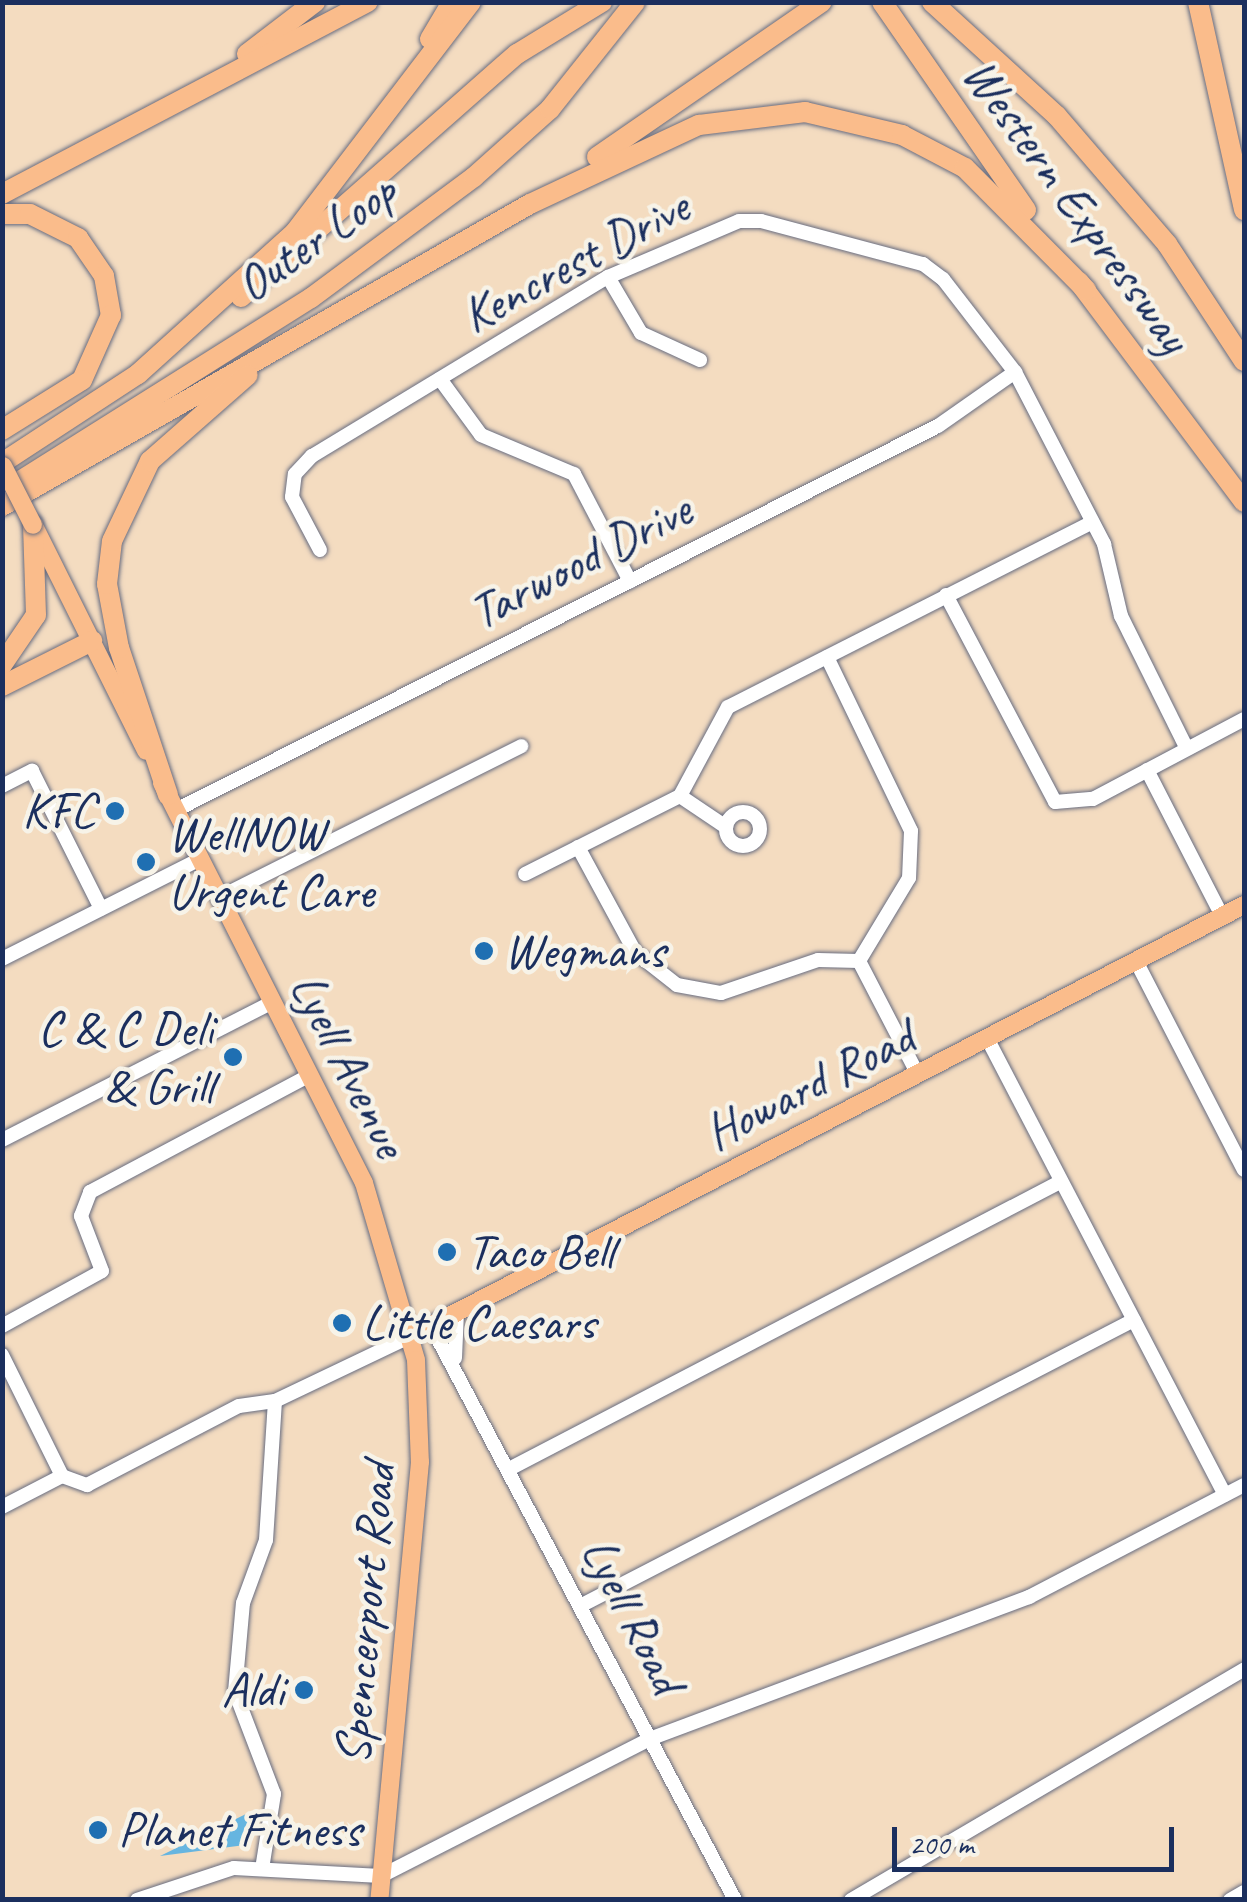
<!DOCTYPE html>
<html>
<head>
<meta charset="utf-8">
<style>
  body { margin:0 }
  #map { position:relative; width:1247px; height:1902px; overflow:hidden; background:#f4dcc0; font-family:Caveat,sans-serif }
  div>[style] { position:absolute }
  .water>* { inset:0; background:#66b5e0 }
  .roads { filter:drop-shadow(0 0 2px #676c80) drop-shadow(0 0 2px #676c80) }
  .minor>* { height:14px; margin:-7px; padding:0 7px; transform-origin:7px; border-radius:7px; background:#fff }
  .minor>.ring { margin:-7px; padding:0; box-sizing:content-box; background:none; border:14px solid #fff; border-radius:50% }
  .major>* { height:18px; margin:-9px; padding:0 9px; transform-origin:9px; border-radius:9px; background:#fabc8b }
  .highway>* { height:20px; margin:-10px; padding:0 10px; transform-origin:10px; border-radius:10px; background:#fabc8b }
  .bridges { filter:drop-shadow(0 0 2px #676c80) drop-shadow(0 0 2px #676c80) }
  .major-bridge>* { height:18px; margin:-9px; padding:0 9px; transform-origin:9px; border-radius:9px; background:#fabc8b }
  .dots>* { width:28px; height:28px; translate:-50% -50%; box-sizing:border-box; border:5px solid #f7f3e8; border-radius:50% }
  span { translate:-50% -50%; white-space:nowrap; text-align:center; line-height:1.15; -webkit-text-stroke:9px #f7f3e8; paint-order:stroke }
  .street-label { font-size:50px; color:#1b2f5e }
  .poi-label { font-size:50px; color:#1b2f5e }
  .right { translate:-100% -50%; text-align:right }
  .left { translate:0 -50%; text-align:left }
  .frame { position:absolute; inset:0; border:5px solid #1b2f5e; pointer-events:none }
  .scale { position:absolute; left:892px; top:1827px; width:282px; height:45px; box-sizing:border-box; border:5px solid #1b2f5e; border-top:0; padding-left:12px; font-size:30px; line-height:35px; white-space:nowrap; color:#1b2f5e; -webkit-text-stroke:8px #f7f3e8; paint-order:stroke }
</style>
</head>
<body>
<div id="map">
  <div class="water">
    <div style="clip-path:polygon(246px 1814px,253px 1821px,245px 1845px,160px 1856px)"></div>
  </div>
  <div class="roads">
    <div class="minor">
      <div style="left:608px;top:277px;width:65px;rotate:59.5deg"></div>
      <div style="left:641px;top:333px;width:65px;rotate:24.6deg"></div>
      <div style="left:440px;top:379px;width:69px;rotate:53.8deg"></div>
      <div style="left:481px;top:435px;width:101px;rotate:22.8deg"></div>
      <div style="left:574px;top:474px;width:121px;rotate:62.4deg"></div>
      <div style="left:320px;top:550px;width:60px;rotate:-117.8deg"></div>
      <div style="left:292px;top:497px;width:23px;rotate:-83deg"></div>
      <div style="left:295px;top:474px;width:25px;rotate:-47deg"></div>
      <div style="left:312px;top:456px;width:346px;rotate:-31.2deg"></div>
      <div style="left:608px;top:277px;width:142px;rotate:-23.1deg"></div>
      <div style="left:739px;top:221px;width:22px"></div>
      <div style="left:761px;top:221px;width:168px;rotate:14.9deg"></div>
      <div style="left:923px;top:264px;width:25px;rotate:37deg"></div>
      <div style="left:943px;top:279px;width:118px;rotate:52.3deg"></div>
      <div style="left:1015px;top:372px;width:194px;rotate:62.6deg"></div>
      <div style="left:1104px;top:544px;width:74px;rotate:76.7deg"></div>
      <div style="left:1121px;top:616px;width:148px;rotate:63.6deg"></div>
      <div style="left:946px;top:595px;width:234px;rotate:62.2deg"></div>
      <div style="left:1055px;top:802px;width:38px;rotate:-5deg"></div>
      <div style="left:1093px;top:799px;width:171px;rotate:-27.9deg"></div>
      <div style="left:827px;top:657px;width:193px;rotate:64.2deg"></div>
      <div style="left:911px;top:831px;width:47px;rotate:92.4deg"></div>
      <div style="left:909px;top:878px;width:97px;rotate:121.1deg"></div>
      <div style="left:859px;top:961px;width:126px;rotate:62.6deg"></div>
      <div style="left:1147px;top:770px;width:164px;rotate:62.8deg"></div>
      <div style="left:2px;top:786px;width:34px;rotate:-27deg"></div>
      <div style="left:32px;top:771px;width:154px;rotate:63.4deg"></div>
      <div style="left:680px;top:796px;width:55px;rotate:34deg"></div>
      <div style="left:176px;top:810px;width:853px;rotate:-26.75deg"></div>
      <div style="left:938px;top:426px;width:94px;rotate:-35deg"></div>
      <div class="ring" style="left:726px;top:812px;width:20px;height:20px"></div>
      <div style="left:578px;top:847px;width:119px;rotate:61.5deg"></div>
      <div style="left:635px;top:952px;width:53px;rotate:38.2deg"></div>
      <div style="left:677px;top:985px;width:45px;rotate:10.3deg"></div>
      <div style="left:721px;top:993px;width:102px;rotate:-18.8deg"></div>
      <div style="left:818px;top:960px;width:41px;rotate:1.4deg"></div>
      <div style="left:525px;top:874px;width:174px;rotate:-26.7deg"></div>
      <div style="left:680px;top:796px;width:101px;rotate:-61.7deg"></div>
      <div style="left:728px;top:707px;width:408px;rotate:-26.9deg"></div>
      <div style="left:220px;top:897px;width:337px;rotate:-26.6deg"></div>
      <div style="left:2px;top:959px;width:222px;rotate:-26.8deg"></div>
      <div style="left:1136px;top:961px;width:235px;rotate:62.7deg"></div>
      <div style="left:987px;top:1038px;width:515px;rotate:62.49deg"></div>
      <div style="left:2px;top:1140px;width:304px;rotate:-27deg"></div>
      <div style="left:2px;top:1326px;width:114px;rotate:-28.8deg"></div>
      <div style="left:102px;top:1271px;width:59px;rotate:-110.9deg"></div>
      <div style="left:81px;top:1216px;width:26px;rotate:-69deg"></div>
      <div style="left:90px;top:1192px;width:249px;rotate:-28deg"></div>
      <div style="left:431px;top:1326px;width:650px;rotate:62.09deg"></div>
      <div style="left:2px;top:1355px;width:135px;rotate:63.6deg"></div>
      <div style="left:62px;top:1476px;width:27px;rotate:20deg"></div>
      <div style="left:87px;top:1485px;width:171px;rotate:-27.5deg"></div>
      <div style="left:239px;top:1406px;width:36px;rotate:-8deg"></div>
      <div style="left:275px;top:1401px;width:151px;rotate:-25.5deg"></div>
      <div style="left:455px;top:1358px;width:45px;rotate:-87.5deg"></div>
      <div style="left:511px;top:1468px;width:619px;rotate:-27.52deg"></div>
      <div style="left:2px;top:1507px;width:68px;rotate:-27.3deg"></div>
      <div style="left:582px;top:1605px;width:621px;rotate:-27.31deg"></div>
      <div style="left:262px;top:1869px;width:76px;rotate:-80.9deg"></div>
      <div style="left:274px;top:1794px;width:109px;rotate:-110.9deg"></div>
      <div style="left:235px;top:1692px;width:89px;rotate:-84.9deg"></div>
      <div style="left:243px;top:1603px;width:67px;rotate:-69.9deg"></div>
      <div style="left:266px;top:1540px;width:139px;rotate:-86.3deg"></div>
      <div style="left:137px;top:1900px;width:102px;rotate:-18.3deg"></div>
      <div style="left:234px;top:1868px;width:147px;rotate:3.1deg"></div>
      <div style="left:381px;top:1876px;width:304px;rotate:-27deg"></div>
      <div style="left:652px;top:1738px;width:403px;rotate:-20.5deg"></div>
      <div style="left:1029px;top:1597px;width:242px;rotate:-27.5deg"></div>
      <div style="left:851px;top:1900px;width:456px;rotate:-30.4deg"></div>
      <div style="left:1230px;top:1900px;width:16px;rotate:-30deg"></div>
    </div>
    <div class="major">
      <div style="left:35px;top:528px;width:249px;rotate:63.5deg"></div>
      <div style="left:162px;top:783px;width:448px;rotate:63.2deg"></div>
      <div style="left:364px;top:1183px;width:184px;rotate:73.6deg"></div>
      <div style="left:416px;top:1360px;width:102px;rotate:87.8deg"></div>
      <div style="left:420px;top:1462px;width:440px;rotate:95.3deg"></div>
      <div style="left:411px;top:1336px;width:938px;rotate:-27.36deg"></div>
    </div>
    <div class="highway">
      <div style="left:882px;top:2px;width:253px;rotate:55.3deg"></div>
      <div style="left:932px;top:2px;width:169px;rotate:42.4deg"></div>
      <div style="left:1057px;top:116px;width:169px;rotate:49.3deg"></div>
      <div style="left:1167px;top:244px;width:140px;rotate:56.7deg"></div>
      <div style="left:1198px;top:2px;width:213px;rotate:77.5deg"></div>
      <div style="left:430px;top:39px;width:43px;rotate:-59.3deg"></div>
      <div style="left:247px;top:54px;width:86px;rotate:-37.4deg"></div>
      <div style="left:597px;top:157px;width:273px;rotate:-34.6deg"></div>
      <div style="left:2px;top:194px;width:413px;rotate:-27.7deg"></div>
      <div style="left:2px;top:214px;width:28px"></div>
      <div style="left:30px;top:214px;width:54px;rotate:26.6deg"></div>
      <div style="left:78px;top:238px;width:46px;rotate:55.6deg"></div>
      <div style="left:104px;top:276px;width:40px;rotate:80deg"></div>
      <div style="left:111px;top:315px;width:71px;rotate:114deg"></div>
      <div style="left:82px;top:380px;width:94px;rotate:148deg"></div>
      <div style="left:1079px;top:282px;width:275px;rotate:53.1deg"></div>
      <div style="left:241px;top:297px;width:368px;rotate:-41.4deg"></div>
      <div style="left:517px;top:54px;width:100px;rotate:-31.5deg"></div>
      <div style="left:2px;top:463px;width:163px;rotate:-33.2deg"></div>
      <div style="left:138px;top:374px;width:212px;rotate:-42.1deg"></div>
      <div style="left:295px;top:232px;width:290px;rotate:-52.6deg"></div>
      <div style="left:17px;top:483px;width:347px;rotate:-32.2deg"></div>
      <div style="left:311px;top:298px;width:203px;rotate:-36.6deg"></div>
      <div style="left:474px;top:177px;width:102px;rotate:-41.8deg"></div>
      <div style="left:550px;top:109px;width:137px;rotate:-51.5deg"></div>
      <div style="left:2px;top:506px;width:608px;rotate:-29.77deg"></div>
      <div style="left:530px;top:204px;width:187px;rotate:-25.1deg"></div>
      <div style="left:699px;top:125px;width:107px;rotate:-7deg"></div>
      <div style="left:805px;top:112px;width:100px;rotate:13.3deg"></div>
      <div style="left:902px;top:135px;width:71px;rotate:27.6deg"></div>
      <div style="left:965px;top:168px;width:172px;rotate:45.2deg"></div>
      <div style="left:2px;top:665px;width:60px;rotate:-55.8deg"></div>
      <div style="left:36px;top:615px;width:90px;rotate:-91.9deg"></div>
      <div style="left:2px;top:686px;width:101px;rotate:-26.6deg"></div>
      <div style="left:168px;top:795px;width:155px;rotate:-108.4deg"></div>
      <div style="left:119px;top:648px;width:65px;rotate:-100.6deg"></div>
      <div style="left:107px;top:584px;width:43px;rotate:-83.4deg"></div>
      <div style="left:112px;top:541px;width:89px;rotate:-64.6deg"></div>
      <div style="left:150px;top:461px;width:130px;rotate:-41.3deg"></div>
    </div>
  </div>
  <div class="bridges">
    <div class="major-bridge">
      <div style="left:3px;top:466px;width:66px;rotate:63deg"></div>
    </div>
  </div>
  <div class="dots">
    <div style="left:115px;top:811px;background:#1f6fb2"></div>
    <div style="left:146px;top:862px;background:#1f6fb2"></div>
    <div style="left:484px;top:951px;background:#1f6fb2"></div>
    <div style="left:233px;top:1057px;background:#1f6fb2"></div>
    <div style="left:447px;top:1252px;background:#1f6fb2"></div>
    <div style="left:342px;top:1323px;background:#1f6fb2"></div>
    <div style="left:304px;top:1690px;background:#1f6fb2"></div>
    <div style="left:98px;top:1830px;background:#1f6fb2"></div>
  </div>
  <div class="street-label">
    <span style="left:1077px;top:205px;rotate:54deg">Western Expressway</span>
    <span style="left:316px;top:238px;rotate:-35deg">Outer Loop</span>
    <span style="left:575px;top:261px;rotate:-28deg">Kencrest Drive</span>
    <span style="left:580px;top:561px;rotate:-27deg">Tarwood Drive</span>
    <span style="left:349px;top:1065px;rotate:63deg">Lyell Avenue</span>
    <span style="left:809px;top:1085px;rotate:-27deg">Howard Road</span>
    <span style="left:365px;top:1614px;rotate:-85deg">Spencerport Road</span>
    <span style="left:633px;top:1615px;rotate:63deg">Lyell Road</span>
  </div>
  <div class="poi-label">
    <span class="right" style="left:95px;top:811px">KFC</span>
    <span class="left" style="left:168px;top:862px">WellNOW<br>Urgent Care</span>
    <span class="left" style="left:504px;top:951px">Wegmans</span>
    <span class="right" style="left:213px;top:1057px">C &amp; C Deli<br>&amp; Grill</span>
    <span class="left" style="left:467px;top:1252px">Taco Bell</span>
    <span class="left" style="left:362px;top:1323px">Little Caesars</span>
    <span class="right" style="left:284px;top:1690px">Aldi</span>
    <span class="left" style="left:118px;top:1830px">Planet Fitness</span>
  </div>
  <div class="frame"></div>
  <div class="scale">200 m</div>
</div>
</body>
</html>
